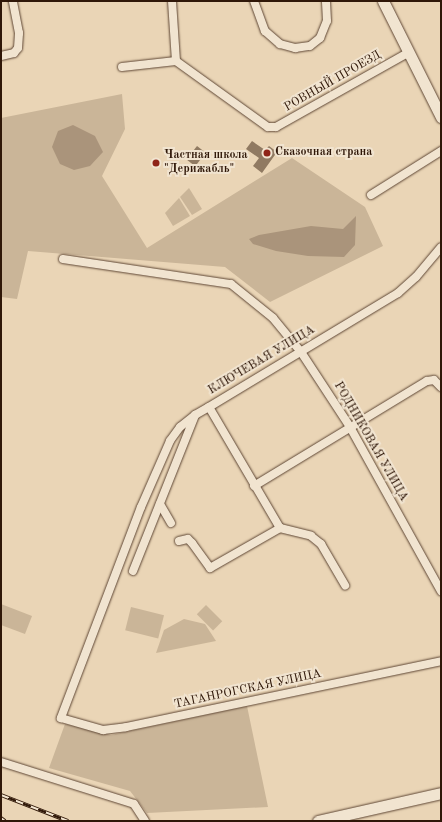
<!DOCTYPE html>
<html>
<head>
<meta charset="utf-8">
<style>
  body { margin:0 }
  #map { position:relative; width:442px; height:822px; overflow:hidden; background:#ead5b6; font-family:"Old Standard TT",serif }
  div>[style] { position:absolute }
  .green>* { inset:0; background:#cab598; transform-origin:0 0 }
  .water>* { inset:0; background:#aa947b }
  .building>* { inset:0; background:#907a62; transform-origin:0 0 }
  .roads { filter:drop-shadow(0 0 1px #5e4634) drop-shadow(0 0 1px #5e4634) }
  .street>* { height:8px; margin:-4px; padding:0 4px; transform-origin:4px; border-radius:4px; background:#f1e4d0 }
  .secondary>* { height:11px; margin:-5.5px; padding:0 5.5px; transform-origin:5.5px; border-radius:5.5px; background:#f1e4d0 }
  .rail>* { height:4px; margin-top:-2px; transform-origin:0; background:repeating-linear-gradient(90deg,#f1e4d0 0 8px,#2f1708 0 16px); box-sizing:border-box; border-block:1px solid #2f1708 }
  .dots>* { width:11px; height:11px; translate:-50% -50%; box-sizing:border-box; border:2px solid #f1e4d0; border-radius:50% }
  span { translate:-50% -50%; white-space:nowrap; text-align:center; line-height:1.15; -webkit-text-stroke:4px #f1e4d0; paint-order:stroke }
  .street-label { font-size:12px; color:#2f1708 }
  .poi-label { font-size:12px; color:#2f1708; font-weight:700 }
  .left { translate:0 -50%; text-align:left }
  .frame { position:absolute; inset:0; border:2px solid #2f1708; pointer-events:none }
</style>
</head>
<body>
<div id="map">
  <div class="green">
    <div style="clip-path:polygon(122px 94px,125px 129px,102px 176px,147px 248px,292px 158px,365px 207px,383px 246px,270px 302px,225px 267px,28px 251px,17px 299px,1px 297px,1px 118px)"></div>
    <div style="clip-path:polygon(189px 188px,202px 209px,192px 215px,180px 197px)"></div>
    <div style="clip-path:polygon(179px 198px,190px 216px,173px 226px,165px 213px)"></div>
    <div style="clip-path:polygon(1px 604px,32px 616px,25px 634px,1px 625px)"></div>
    <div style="left:206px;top:605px;width:23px;height:13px;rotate:45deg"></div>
    <div style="left:131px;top:607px;width:34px;height:24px;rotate:14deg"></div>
    <div style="clip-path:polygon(184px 619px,205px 624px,216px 641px,156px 653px,164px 630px)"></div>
    <div style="clip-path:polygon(247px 706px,268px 807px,147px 813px,130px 791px,49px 768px,65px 724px,111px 735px)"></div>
  </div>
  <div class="water">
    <div style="clip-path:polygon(73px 125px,95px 136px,103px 152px,90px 166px,74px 170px,60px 164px,52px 147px,58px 131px)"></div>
    <div style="clip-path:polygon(356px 216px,355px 245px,344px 257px,308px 256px,276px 251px,253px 244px,249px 239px,259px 235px,311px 226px,343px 229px)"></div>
  </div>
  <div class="building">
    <div style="clip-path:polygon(252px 141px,265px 150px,269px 146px,277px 152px,262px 173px,253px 166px,259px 158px,246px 149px)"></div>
    <div style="left:197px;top:146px;width:11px;height:17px;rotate:38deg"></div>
  </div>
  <div class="roads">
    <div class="street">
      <div style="left:172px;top:1px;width:60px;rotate:86.2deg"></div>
      <div style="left:254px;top:1px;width:32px;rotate:70deg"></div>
      <div style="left:265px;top:31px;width:20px;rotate:41deg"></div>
      <div style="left:280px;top:44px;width:16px;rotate:15deg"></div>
      <div style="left:295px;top:48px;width:15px;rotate:-8deg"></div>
      <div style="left:310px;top:46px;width:13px;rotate:-39deg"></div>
      <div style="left:320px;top:38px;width:18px;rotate:-68deg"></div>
      <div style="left:327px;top:21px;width:20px;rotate:-93deg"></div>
      <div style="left:1px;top:56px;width:13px;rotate:-13deg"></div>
      <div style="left:14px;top:53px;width:6px;rotate:-51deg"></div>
      <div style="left:18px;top:48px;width:15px;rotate:-86deg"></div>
      <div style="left:19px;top:33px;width:33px;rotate:-101deg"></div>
      <div style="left:122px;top:67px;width:54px;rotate:-6.3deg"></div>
      <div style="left:176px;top:61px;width:113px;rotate:35.7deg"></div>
      <div style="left:268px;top:127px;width:8px"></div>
      <div style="left:276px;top:127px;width:151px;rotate:-29.3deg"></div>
      <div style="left:371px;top:195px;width:83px;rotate:-32.2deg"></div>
      <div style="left:63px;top:259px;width:170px;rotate:8.5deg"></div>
      <div style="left:231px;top:284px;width:54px;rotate:39deg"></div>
      <div style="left:273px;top:318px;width:44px;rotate:50.5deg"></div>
      <div style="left:301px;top:352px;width:90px;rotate:56.8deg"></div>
      <div style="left:350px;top:427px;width:188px;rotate:61deg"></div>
      <div style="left:195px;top:415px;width:19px;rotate:141deg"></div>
      <div style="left:180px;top:427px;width:17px;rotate:126deg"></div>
      <div style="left:170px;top:441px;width:72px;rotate:113.7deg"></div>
      <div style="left:141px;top:507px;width:226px;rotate:110.8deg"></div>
      <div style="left:61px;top:718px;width:44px;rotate:15.9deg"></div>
      <div style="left:103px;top:730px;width:23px;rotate:-7deg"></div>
      <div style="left:126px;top:727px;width:322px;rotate:-11.8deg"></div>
      <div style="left:254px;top:486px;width:202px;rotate:-31.3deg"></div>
      <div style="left:427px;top:381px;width:7px;rotate:-8deg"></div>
      <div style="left:434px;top:380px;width:10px;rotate:45deg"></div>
      <div style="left:160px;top:504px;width:22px;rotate:60deg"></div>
      <div style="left:280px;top:528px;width:32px;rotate:14deg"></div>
      <div style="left:311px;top:536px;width:13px;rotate:39deg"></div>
      <div style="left:321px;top:544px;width:48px;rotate:59.7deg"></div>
      <div style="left:179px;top:541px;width:9px;rotate:-13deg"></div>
      <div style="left:188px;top:539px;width:6px;rotate:45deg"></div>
      <div style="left:192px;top:543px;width:31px;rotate:54deg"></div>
      <div style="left:210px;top:568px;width:81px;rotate:-29.7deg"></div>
      <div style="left:280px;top:528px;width:140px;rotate:-120.4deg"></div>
      <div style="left:209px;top:407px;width:221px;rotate:-31.1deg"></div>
      <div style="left:398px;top:293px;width:24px;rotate:-42deg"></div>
      <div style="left:416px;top:277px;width:39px;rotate:-50deg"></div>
      <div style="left:133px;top:571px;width:168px;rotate:-68.3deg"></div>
      <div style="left:195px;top:415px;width:16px;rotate:-30deg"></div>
      <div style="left:1px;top:762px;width:139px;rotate:17.5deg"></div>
      <div style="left:134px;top:804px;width:20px;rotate:57deg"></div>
    </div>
    <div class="secondary">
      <div style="left:383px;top:1px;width:130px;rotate:63.4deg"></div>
      <div style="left:318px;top:821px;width:126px;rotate:-12.8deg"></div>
    </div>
  </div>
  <div class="rail">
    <div style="left:1px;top:795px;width:72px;rotate:21.2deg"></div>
    <div style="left:1px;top:818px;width:5px;rotate:37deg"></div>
  </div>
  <div class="dots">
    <div style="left:267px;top:153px;background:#8f2418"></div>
    <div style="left:156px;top:163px;background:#8f2418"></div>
  </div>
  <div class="street-label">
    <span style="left:333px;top:82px;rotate:-30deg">РОВНЫЙ ПРОЕЗД</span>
    <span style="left:262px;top:361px;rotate:-31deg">КЛЮЧЕВАЯ УЛИЦА</span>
    <span style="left:370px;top:442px;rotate:60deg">РОДНИКОВАЯ УЛИЦА</span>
    <span style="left:248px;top:690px;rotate:-12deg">ТАГАНРОГСКАЯ УЛИЦА</span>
  </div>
  <div class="poi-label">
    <span class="left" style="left:275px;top:153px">Сказочная страна</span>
    <span class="left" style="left:164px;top:163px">Частная школа<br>"Дерижабль"</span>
  </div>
  <div class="frame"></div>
</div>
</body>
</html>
